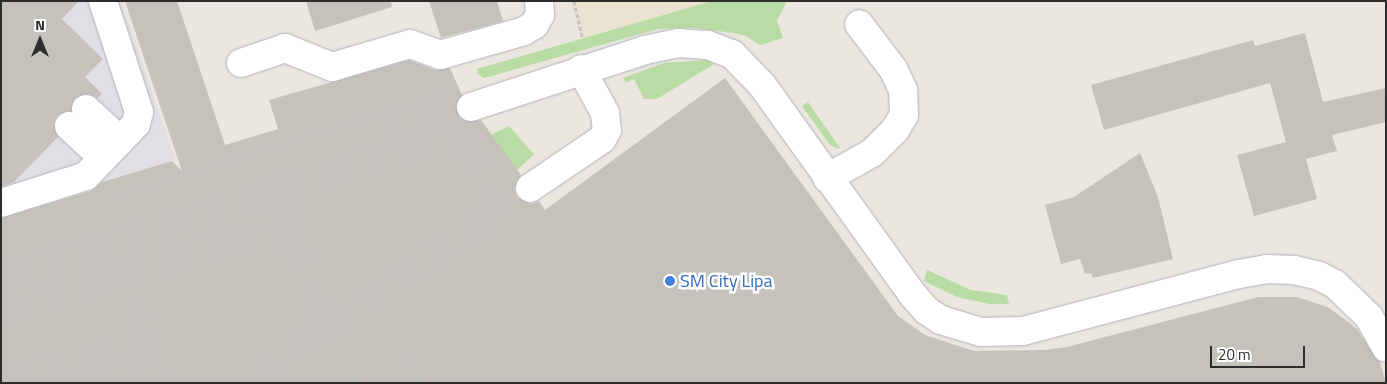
<!DOCTYPE html>
<html>
<head>
<meta charset="utf-8">
<style>
  body { margin:0 }
  #map { position:relative; width:1387px; height:384px; overflow:hidden; background:#ece6e0; font-family:"Titillium Web",sans-serif }
  div>[style] { position:absolute }
  .industrial>* { inset:0; background:#e1dfe5 }
  .education>* { inset:0; background:#ebe2d2 }
  .green>* { inset:0; background:#b8dca3 }
  .building>* { inset:0; background:#c5c1bb }
  .minor-tunnel>* { height:28px; margin-top:-14px; transform-origin:0; background:repeating-linear-gradient(90deg,#c6c1bc 0 28px,transparent 0 42px) }
  .path>* { height:3px; margin-top:-1.5px; transform-origin:0; background:repeating-linear-gradient(90deg,#c4c4c4 0 4px,transparent 0 6.5px) }
  .roads { filter:drop-shadow(0 0 1px #b0b2bb) drop-shadow(0 0 1px #b0b2bb) }
  .minor>* { height:28px; margin:-14px; padding:0 14px; transform-origin:14px; border-radius:14px; background:#fff }
  .dots>* { width:14px; height:14px; translate:-50% -50%; box-sizing:border-box; border:2px solid #fff; border-radius:50% }
  span { translate:-50% -50%; white-space:nowrap; text-align:center; line-height:1.15; -webkit-text-stroke:5px #fff; paint-order:stroke }
  .shop-label { font-size:18px; color:#366cbe }
  .left { translate:0 -50%; text-align:left }
  .frame { position:absolute; inset:0; border:2px solid #2c2c2c; pointer-events:none }
  .north { position:absolute; left:15px; top:15px; width:50px; height:50px; -webkit-text-stroke:4px #fff; paint-order:stroke; rotate:0deg; font-size:14px; font-weight:700; line-height:20px; text-align:center; color:#2c2c2c }
  .north::after { content:''; display:block; margin:auto; width:18px; height:22px; background:#2c2c2c; clip-path:polygon(50% 0,100% 100%,50% 72%,0 100%) }
  .scale { position:absolute; left:1210px; top:346px; width:95px; height:22px; box-sizing:border-box; border:2px solid #2c2c2c; border-top:0; padding-left:6px; font-size:15px; line-height:18px; white-space:nowrap; color:#2c2c2c; -webkit-text-stroke:4px #fff; paint-order:stroke }
</style>
</head>
<body>
<div id="map">
  <div class="industrial">
    <div style="clip-path:polygon(1px 1px,121px 1px,175px 160px,1px 212px)"></div>
  </div>
  <div class="education">
    <div style="clip-path:polygon(570px 1px,712px 1px,581px 39px)"></div>
  </div>
  <div class="green">
    <div style="clip-path:polygon(712px 1px,787px 1px,777px 21px,783px 38px,760px 45px,746px 36px,734px 33px,693px 28px,658px 29px,484px 78px,478px 74px,477px 69px)"></div>
    <div style="clip-path:polygon(707px 60px,714px 64px,657px 99px,644px 99px,634px 79px,626px 83px,623px 78px,664px 63px)"></div>
    <div style="clip-path:polygon(808px 102px,840px 148px,839px 149px,830px 145px,802px 106px)"></div>
    <div style="clip-path:polygon(509px 126px,534px 154px,517px 170px,491px 135px)"></div>
    <div style="clip-path:polygon(927px 270px,971px 290px,1007px 295px,1009px 304px,989px 304px,957px 297px,924px 281px)"></div>
  </div>
  <div class="building">
    <div style="clip-path:polygon(1px 1px,79px 1px,62px 19px,103px 59px,85px 77px,102px 94px,97px 98px,89px 94px,75px 98px,71px 111px,58px 115px,54px 122px,58px 137px,14px 182px,1px 187px)"></div>
    <div style="clip-path:polygon(125px 1px,177px 1px,225px 145px,278px 129px,269px 100px,409px 60px,435px 70px,450px 68px,462px 95px,456px 104px,460px 118px,468px 122px,481px 120px,521px 175px,514px 189px,517px 197px,531px 204px,539px 201px,545px 210px,725px 78px,898px 316px,925px 335px,974px 351px,1044px 350px,1067px 347px,1258px 297px,1297px 297px,1328px 307px,1356px 328px,1380px 362px,1386px 383px,1px 383px,1px 218px,91px 191px,102px 182px,172px 161px,182px 171px)"></div>
    <div style="clip-path:polygon(306px 1px,391px 1px,392px 7px,315px 31px)"></div>
    <div style="clip-path:polygon(429px 1px,497px 1px,503px 21px,441px 38px)"></div>
    <div style="clip-path:polygon(1305px 33px,1323px 102px,1386px 88px,1386px 122px,1332px 135px,1337px 151px,1306px 159px,1317px 199px,1254px 216px,1237px 155px,1286px 142px,1270px 83px,1104px 130px,1091px 85px,1253px 40px,1255px 46px)"></div>
    <div style="clip-path:polygon(1140px 153px,1158px 197px,1173px 259px,1093px 278px,1091px 273px,1085px 274px,1080px 259px,1061px 264px,1045px 205px,1074px 197px)"></div>
  </div>
  <div class="minor-tunnel">
    <div style="left:382px;top:137px;width:94px;rotate:-18.6deg"></div>
    <div style="left:288px;top:173px;width:11px;rotate:117deg"></div>
    <div style="left:283px;top:183px;width:18px;rotate:93deg"></div>
    <div style="left:282px;top:201px;width:129px;rotate:71deg"></div>
    <div style="left:324px;top:323px;width:20px;rotate:147deg"></div>
    <div style="left:121px;top:256px;width:133px;rotate:72.9deg"></div>
    <div style="left:1px;top:275px;width:461px;rotate:-17.3deg"></div>
    <div style="left:441px;top:138px;width:20px;rotate:9deg"></div>
    <div style="left:461px;top:141px;width:9px;rotate:41deg"></div>
    <div style="left:468px;top:147px;width:56px;rotate:63.4deg"></div>
    <div style="left:493px;top:197px;width:8px;rotate:76deg"></div>
    <div style="left:495px;top:205px;width:15px;rotate:118deg"></div>
    <div style="left:488px;top:218px;width:296px;rotate:146.1deg"></div>
    <div style="left:1px;top:312px;width:235px;rotate:-17.4deg"></div>
    <div style="left:225px;top:242px;width:40px"></div>
    <div style="left:265px;top:242px;width:29px;rotate:-12deg"></div>
    <div style="left:1px;top:382px;width:153px;rotate:-15.9deg"></div>
    <div style="left:81px;top:383px;width:76px;rotate:-16deg"></div>
  </div>
  <div class="path">
    <div style="left:574px;top:1px;width:40px;rotate:77deg"></div>
    <div style="left:105px;top:200px;width:355px;rotate:-17.5deg"></div>
    <div style="left:397px;top:343px;width:48px;rotate:56deg"></div>
    <div style="left:354px;top:375px;width:9px;rotate:58deg"></div>
  </div>
  <div class="roads">
    <div class="minor">
      <div style="left:241px;top:63px;width:46px;rotate:-18.8deg"></div>
      <div style="left:285px;top:48px;width:51px;rotate:22deg"></div>
      <div style="left:332px;top:67px;width:81px;rotate:-16.4deg"></div>
      <div style="left:410px;top:44px;width:32px;rotate:20deg"></div>
      <div style="left:440px;top:55px;width:87px;rotate:-15.9deg"></div>
      <div style="left:524px;top:31px;width:12px;rotate:-31deg"></div>
      <div style="left:534px;top:25px;width:12px;rotate:-59deg"></div>
      <div style="left:540px;top:15px;width:14px;rotate:-94deg"></div>
      <div style="left:471px;top:107px;width:183px;rotate:-18.1deg"></div>
      <div style="left:645px;top:50px;width:34px;rotate:-12deg"></div>
      <div style="left:678px;top:43px;width:30px;rotate:4deg"></div>
      <div style="left:708px;top:45px;width:26px;rotate:21deg"></div>
      <div style="left:732px;top:54px;width:43px;rotate:45.9deg"></div>
      <div style="left:762px;top:85px;width:259px;rotate:54.3deg"></div>
      <div style="left:913px;top:295px;width:20px;rotate:49deg"></div>
      <div style="left:926px;top:310px;width:18px;rotate:34deg"></div>
      <div style="left:941px;top:320px;width:42px;rotate:16.7deg"></div>
      <div style="left:981px;top:332px;width:42px;rotate:-1.4deg"></div>
      <div style="left:1023px;top:331px;width:223px;rotate:-14.8deg"></div>
      <div style="left:1239px;top:274px;width:28px;rotate:-10deg"></div>
      <div style="left:1267px;top:269px;width:27px;rotate:2deg"></div>
      <div style="left:1294px;top:270px;width:26px;rotate:13deg"></div>
      <div style="left:1319px;top:276px;width:18px;rotate:27deg"></div>
      <div style="left:1335px;top:284px;width:47px;rotate:44.1deg"></div>
      <div style="left:1369px;top:317px;width:35px;rotate:61deg"></div>
      <div style="left:86px;top:109px;width:46px;rotate:42.4deg"></div>
      <div style="left:69px;top:126px;width:47px;rotate:43.3deg"></div>
      <div style="left:827px;top:178px;width:51px;rotate:-29.1deg"></div>
      <div style="left:872px;top:153px;width:33px;rotate:-45deg"></div>
      <div style="left:895px;top:130px;width:17px;rotate:-59deg"></div>
      <div style="left:904px;top:115px;width:25px;rotate:-92deg"></div>
      <div style="left:903px;top:90px;width:23px;rotate:-115deg"></div>
      <div style="left:893px;top:69px;width:56px;rotate:-127.1deg"></div>
      <div style="left:530px;top:188px;width:87px;rotate:-34.2deg"></div>
      <div style="left:602px;top:139px;width:10px;rotate:-61deg"></div>
      <div style="left:607px;top:130px;width:17px;rotate:-97deg"></div>
      <div style="left:605px;top:113px;width:50px;rotate:-118.6deg"></div>
      <div style="left:1px;top:203px;width:89px;rotate:-17.6deg"></div>
      <div style="left:86px;top:176px;width:72px;rotate:-46.1deg"></div>
      <div style="left:136px;top:124px;width:12px;rotate:-76deg"></div>
      <div style="left:139px;top:112px;width:117px;rotate:-108deg"></div>
    </div>
  </div>
  <div class="dots">
    <div style="left:670px;top:281px;background:#3f7fe0"></div>
  </div>
  <div class="shop-label">
    <span class="left" style="left:680px;top:281px">SM City Lipa</span>
  </div>
  <div class="frame"></div>
  <div class="north">N</div>
  <div class="scale">20 m</div>
</div>
</body>
</html>
